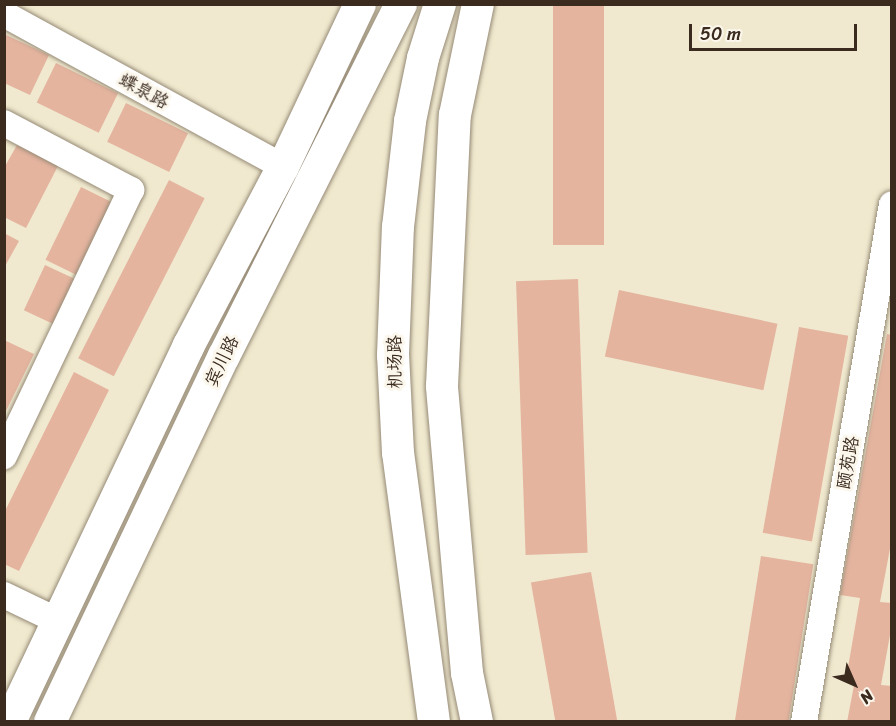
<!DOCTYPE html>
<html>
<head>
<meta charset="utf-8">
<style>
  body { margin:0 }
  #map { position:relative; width:896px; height:726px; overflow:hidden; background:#f0e9cf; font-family:Sriracha,"LXGW WenKai TC",sans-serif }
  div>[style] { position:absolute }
  .building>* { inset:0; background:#e4b49f; transform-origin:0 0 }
  .roads { filter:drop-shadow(0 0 2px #968a76) drop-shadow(0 0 2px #968a76) }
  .minor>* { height:26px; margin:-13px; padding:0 13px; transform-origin:13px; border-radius:13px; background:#fff }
  .major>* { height:32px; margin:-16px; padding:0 16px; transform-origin:16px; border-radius:16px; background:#fff }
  span { translate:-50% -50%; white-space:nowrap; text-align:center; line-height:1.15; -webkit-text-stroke:6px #fbf7ec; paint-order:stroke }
  .street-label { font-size:18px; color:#3b2a1e }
  .frame { position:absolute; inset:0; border:6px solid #3b2a1e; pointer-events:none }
  .north { position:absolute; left:824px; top:654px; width:60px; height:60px; -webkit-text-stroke:4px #fbf7ec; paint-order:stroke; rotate:135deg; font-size:16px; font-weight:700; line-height:24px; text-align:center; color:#3b2a1e }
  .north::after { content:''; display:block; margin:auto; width:21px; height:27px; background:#3b2a1e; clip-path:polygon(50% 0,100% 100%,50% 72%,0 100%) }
  .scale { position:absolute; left:689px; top:24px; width:168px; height:27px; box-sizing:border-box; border:3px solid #3b2a1e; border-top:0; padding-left:8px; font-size:18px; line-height:21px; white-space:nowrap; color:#3b2a1e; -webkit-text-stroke:4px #fbf7ec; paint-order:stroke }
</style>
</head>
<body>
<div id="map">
  <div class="building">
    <div style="left:553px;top:4px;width:51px;height:241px"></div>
    <div style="clip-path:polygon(4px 34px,49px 55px,30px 95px,4px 83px)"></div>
    <div style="left:56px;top:63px;width:69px;height:44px;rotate:26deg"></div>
    <div style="left:126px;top:103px;width:69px;height:43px;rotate:26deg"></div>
    <div style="clip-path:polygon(17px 145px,58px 166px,26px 228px,4px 217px,4px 168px)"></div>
    <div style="left:169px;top:180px;width:40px;height:200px;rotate:27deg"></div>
    <div style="left:81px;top:187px;width:34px;height:81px;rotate:26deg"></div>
    <div style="clip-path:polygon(4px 233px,19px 241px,4px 268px)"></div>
    <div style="left:45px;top:265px;width:33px;height:50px;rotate:25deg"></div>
    <div style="left:578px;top:279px;width:274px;height:62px;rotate:88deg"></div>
    <div style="left:619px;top:290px;width:162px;height:68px;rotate:12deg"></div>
    <div style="left:799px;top:327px;width:50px;height:209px;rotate:10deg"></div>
    <div style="clip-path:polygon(887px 334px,892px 335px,892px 538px,880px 602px,892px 603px,892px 624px,881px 685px,892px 686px,892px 722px,847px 722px,855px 680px,846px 679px,860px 598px,840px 595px)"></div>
    <div style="clip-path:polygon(4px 340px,34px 354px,4px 415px)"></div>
    <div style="clip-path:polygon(74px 372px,109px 390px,19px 571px,4px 564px,4px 513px)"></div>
    <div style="left:761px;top:556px;width:53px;height:169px;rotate:9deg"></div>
    <div style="left:591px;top:572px;width:152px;height:61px;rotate:80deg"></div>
  </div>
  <div class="roads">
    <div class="minor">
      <div style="left:4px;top:14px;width:318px;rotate:28.7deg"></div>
      <div style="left:4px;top:123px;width:144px;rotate:27.8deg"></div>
      <div style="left:131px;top:190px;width:295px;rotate:115.5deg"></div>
      <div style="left:4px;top:595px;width:60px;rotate:25.7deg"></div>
      <div style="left:804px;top:722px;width:525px;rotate:-80.36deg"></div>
    </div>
    <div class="major">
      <div style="left:10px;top:722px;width:417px;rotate:-64.6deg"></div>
      <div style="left:189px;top:345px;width:201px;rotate:-62.2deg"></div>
      <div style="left:283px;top:167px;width:180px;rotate:-64.7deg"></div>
      <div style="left:50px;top:722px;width:405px;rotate:-64.6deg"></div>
      <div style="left:224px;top:356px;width:394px;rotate:-63.3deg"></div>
      <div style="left:434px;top:722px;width:271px;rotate:-97.6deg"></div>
      <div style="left:398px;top:453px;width:98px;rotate:-92.9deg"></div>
      <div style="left:393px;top:355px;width:128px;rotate:-87.8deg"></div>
      <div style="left:398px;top:227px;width:107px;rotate:-83.5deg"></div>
      <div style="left:410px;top:121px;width:64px;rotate:-78.3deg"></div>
      <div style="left:423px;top:58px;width:57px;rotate:-72.5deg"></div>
      <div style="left:477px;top:722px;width:50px;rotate:-101.5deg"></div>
      <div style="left:467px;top:673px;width:288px;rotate:-95deg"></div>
      <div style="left:442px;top:386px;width:271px;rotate:-87.3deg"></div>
      <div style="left:455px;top:115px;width:113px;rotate:-78.3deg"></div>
    </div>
  </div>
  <div class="street-label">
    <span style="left:144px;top:91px;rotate:29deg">蝶泉路</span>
    <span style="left:222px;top:361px;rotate:-64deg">宾川路</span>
    <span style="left:395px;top:362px;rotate:-91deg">机场路</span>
    <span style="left:848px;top:463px;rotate:-80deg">颐苑路</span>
  </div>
  <div class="frame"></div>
  <div class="north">N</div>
  <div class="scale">50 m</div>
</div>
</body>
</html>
